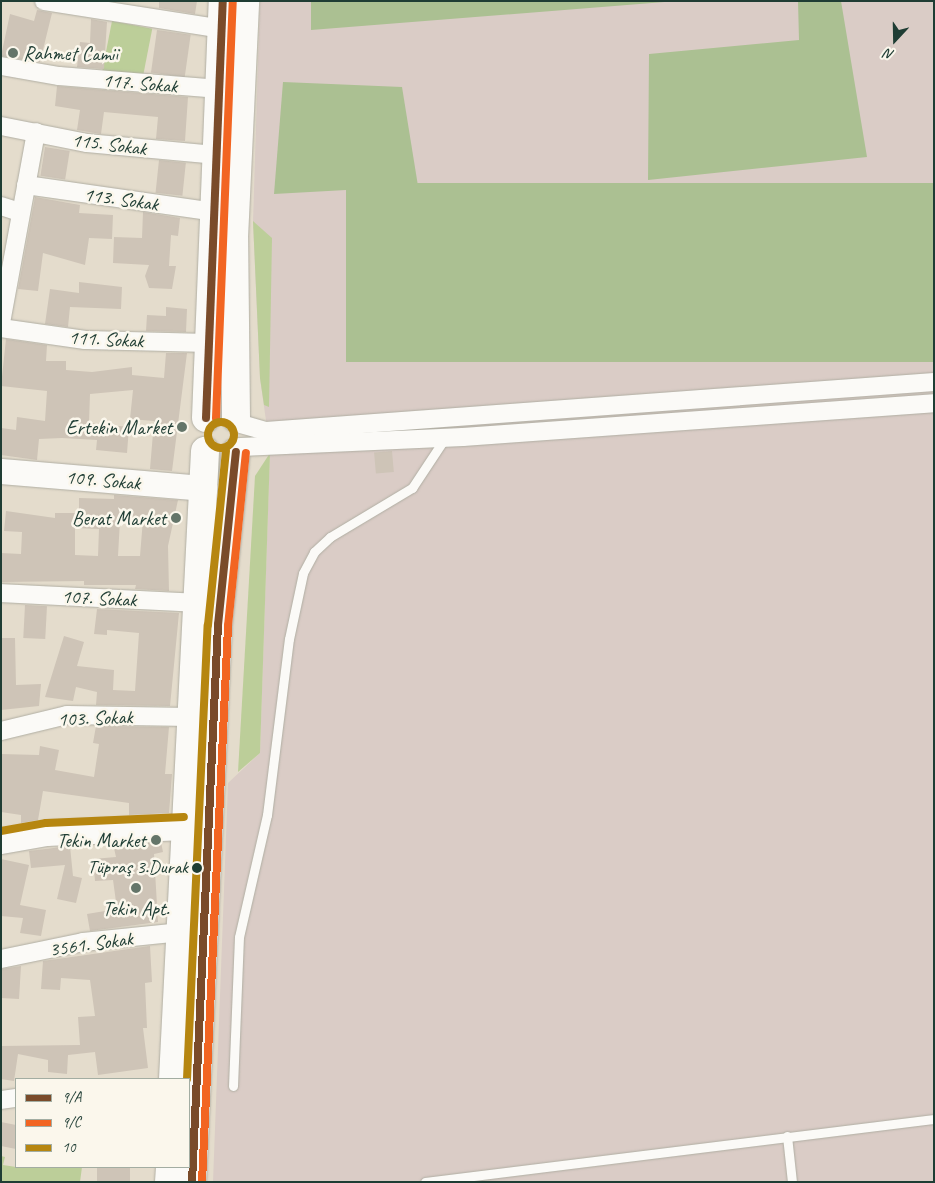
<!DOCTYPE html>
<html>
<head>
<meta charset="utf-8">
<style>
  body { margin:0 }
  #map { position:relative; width:935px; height:1183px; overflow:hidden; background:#e4dccc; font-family:Caveat,sans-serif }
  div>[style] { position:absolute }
  .industrial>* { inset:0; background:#daccc6 }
  .green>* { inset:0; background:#bcce99; transform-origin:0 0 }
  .forest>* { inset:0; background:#abc092; transform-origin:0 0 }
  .building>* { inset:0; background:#cec4b7; transform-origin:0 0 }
  .roads { filter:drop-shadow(0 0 1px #b0aea3) drop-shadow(0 0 1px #b0aea3) }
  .lane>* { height:9px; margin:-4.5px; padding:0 4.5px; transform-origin:4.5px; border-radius:4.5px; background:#fbfaf7 }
  .street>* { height:18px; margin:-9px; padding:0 9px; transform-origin:9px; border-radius:9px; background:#fbfaf7 }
  .secondary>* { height:25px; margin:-12.5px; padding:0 12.5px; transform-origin:12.5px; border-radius:12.5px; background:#fbfaf7 }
  .primary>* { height:28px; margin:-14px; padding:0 14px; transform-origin:14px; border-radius:14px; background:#fbfaf7 }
  .bus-1>* { height:8px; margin:-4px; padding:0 4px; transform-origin:4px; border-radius:4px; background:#7a4b2a }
  .bus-2>* { height:8px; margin:-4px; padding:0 4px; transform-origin:4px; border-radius:4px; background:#f26522 }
  .bus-3>* { height:8px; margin:-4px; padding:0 4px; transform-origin:4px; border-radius:4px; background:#b68610 }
  .bus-3>.ring { margin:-4px; padding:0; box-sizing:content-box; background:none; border:8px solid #b68610; border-radius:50% }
  .dots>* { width:14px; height:14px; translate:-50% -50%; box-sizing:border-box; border:2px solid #fbf7ec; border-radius:50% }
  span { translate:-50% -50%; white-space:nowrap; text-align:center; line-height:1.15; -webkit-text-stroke:5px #fbf7ec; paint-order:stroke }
  .bus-label { font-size:19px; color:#1f3d34 }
  .right { translate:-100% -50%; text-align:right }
  .poi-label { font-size:20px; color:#1f3d34 }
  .left { translate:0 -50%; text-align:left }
  .street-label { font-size:20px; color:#1f3d34 }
  .frame { position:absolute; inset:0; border:2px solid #1f3d34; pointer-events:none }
  .legend { position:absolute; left:15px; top:1078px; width:175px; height:90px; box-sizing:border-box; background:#fbf7ec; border:1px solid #a3ada2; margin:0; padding:6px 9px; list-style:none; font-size:15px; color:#1f3d34 }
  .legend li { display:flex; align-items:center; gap:10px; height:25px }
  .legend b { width:25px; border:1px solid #a3ada2 }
  .north { position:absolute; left:870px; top:15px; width:50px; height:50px; -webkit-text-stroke:4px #fbf7ec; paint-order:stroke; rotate:201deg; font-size:14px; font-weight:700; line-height:20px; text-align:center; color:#1f3d34 }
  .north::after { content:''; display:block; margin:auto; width:18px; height:22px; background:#1f3d34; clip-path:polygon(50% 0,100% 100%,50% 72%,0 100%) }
</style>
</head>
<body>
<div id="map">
  <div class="industrial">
    <div style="clip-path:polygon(260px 1px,934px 1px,934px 1182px,213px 1182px,228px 783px,260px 753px,270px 449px,260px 378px,253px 221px)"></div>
  </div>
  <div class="green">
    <div style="left:112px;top:21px;width:41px;height:54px;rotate:11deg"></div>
    <div style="clip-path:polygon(253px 221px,272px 238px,269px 407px,264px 405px,260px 378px)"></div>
    <div style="clip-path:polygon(270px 453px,260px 753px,238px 772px,255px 476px)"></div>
    <div style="clip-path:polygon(1px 1156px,5px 1157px,3px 1165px,16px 1167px,82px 1167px,80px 1182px,1px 1182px)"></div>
  </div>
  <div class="forest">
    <div style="clip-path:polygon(311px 1px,677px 1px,311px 30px)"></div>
    <div style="clip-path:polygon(798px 1px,841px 1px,867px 157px,648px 180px,649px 54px,799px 40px)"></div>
    <div style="clip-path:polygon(283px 82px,402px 87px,418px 186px,274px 194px)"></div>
    <div style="left:934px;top:183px;width:179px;height:588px;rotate:90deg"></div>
  </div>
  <div class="building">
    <div style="clip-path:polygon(159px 1px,197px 1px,195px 14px,159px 8px)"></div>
    <div style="clip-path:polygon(37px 10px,52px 13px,40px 62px,1px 56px,10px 14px,34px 21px)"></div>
    <div style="clip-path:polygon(91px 19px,107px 22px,104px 69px,77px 67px,80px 42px,90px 43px)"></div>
    <div style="left:157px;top:30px;width:34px;height:43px;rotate:8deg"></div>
    <div style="clip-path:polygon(57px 86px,188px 97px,185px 141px,156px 139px,158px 117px,104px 112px,101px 134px,77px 130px,80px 110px,55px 106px)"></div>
    <div style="left:45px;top:147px;width:25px;height:29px;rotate:9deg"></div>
    <div style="left:159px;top:160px;width:27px;height:33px;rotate:6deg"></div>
    <div style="clip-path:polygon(35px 197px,80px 205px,79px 213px,113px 215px,112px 239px,89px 238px,85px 265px,43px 253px,38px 291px,18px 289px)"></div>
    <div style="clip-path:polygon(143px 212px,180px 218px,178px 236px,171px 235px,169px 266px,176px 266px,172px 289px,149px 288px,145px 276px,149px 265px,113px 263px,114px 237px,142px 238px)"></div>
    <div style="clip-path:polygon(79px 282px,122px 287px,121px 309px,70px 307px,68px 327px,45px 324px,50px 289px,79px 293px)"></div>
    <div style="clip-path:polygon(166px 307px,187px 309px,186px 332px,146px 331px,147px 315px,166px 316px)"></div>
    <div style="clip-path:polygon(6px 339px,47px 345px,46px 361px,66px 361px,66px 370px,92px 372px,132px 367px,132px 375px,164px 378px,166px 353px,187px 353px,172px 471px,150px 469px,154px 421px,130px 419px,133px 390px,90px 394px,89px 423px,129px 427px,127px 453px,96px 450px,97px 440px,62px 438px,39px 439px,37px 460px,1px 455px,1px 428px,16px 430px,17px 417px,45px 421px,47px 391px,1px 386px)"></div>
    <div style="left:392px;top:451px;width:21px;height:18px;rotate:85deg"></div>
    <div style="clip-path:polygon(evenodd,114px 495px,178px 500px,168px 546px,169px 591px,135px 589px,136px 585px,84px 585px,84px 581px,1px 582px,1px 553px,21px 554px,22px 532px,4px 531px,6px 511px,55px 518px,55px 513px,79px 513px,79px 498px,114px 499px,114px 495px,143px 519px,140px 556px,118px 556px,120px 520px,143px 519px,114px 495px,75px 528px,99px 529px,98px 556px,75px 555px,75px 528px)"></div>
    <div style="left:25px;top:605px;width:22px;height:33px;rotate:3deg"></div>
    <div style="clip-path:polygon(97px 609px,179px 613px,170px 706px,96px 705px,97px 692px,76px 687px,73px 701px,45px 697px,64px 636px,84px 642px,77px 666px,114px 670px,113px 690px,135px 691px,139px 633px,107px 630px,107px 635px,94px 634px)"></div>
    <div style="clip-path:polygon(1px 638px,15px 638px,16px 685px,41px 684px,39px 706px,1px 710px)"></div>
    <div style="clip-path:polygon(96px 726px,169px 727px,165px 774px,172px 774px,169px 813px,129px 815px,129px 803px,43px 791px,38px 820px,21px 823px,21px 815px,1px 812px,1px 754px,39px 755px,40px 746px,59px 750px,55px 770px,94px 777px,99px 744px,93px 743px)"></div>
    <div style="clip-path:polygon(161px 842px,163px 852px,154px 854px,158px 922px,90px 931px,87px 914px,117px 909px,113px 880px,95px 881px,93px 859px,116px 857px,113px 844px)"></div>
    <div style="clip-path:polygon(70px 846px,73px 876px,82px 878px,76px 903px,57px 899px,65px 865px,31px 868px,29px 851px)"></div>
    <div style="clip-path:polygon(1px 859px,29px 865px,20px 905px,46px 910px,41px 936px,20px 933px,23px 918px,1px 916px)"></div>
    <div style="clip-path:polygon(150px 946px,152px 982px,145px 983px,147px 1028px,143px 1028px,148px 1068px,98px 1075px,95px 1052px,68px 1055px,67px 1074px,48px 1072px,48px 1060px,18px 1054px,14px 1081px,1px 1079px,1px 1046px,80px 1045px,78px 1017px,95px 1016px,90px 980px,61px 978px,60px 990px,41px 989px,43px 961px)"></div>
    <div style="clip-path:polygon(21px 966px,19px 999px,1px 998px,1px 969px)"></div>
    <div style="clip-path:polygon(1px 1122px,16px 1125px,16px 1149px,1px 1146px)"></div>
    <div style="left:97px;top:1167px;width:33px;height:15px"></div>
  </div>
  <div class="roads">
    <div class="lane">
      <div style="left:233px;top:1086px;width:149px;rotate:-87.7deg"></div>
      <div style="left:239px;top:937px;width:125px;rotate:-77.1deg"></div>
      <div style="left:267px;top:815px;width:177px;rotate:-82.9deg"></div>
      <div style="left:289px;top:639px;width:67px;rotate:-78deg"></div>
      <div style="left:303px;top:573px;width:24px;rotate:-62deg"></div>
      <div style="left:314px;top:552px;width:22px;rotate:-43deg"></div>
      <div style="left:330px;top:537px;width:96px;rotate:-30.9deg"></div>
      <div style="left:412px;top:488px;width:60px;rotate:-56.6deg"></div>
      <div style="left:787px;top:1136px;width:46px;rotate:83.8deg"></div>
      <div style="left:425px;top:1182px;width:513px;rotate:-7.06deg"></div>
    </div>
    <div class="street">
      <div style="left:44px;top:1px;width:180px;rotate:8.9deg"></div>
      <div style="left:1px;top:66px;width:59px;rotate:9.8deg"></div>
      <div style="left:59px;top:76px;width:161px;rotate:4.6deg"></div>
      <div style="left:1px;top:126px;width:88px;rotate:11.2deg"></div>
      <div style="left:87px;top:143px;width:131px;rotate:5.3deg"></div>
      <div style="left:26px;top:185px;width:192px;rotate:8.1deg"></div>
      <div style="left:1px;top:206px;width:19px;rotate:18deg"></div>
      <div style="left:1px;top:323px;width:194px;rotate:-79.6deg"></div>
      <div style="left:1px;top:328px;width:85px;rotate:8.1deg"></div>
      <div style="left:85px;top:340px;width:125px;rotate:1.4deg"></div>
      <div style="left:241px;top:424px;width:26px;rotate:16deg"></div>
      <div style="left:266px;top:431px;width:670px;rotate:-4.2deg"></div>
      <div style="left:241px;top:447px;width:222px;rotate:-2.6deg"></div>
      <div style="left:463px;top:437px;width:472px;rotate:-4.1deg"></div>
      <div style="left:1px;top:593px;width:195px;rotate:2.9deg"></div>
      <div style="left:1px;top:731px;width:68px;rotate:-13.6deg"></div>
      <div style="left:67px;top:715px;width:122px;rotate:0.9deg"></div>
      <div style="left:1px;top:959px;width:84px;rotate:-11.7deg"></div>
      <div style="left:83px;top:942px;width:99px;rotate:-5.8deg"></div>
      <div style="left:1px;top:1100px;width:15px;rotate:-8deg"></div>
    </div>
    <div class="secondary">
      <div style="left:1px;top:471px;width:204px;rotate:4.8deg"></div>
      <div style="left:1px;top:841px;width:46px;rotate:-10.1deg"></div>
      <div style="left:46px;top:833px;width:138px;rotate:-2.5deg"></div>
    </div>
    <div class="primary">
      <div style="left:206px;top:418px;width:417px;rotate:-87.7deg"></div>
      <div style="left:236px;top:418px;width:180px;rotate:-90.6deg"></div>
      <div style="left:234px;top:238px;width:237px;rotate:-87.3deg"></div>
      <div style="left:173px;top:1079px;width:629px;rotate:-87.08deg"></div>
      <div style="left:169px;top:1182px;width:15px;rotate:-86deg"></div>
      <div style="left:192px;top:1182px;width:558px;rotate:-87.33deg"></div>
      <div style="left:218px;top:625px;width:174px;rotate:-84.1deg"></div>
    </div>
  </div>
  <div class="bus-1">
    <div style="left:206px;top:418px;width:417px;rotate:-87.7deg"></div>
    <div style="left:192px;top:1182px;width:558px;rotate:-87.33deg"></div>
    <div style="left:218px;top:625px;width:174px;rotate:-84.1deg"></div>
  </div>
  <div class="bus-2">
    <div style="left:216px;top:418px;width:417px;rotate:-87.7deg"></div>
    <div style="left:202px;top:1182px;width:557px;rotate:-87.32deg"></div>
    <div style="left:228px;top:626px;width:174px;rotate:-84.1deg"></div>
  </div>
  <div class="bus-3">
    <div class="ring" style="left:208px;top:422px;width:18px;height:18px"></div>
    <div style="left:1px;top:831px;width:46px;rotate:-10.1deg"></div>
    <div style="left:46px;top:823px;width:138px;rotate:-2.5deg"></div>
    <div style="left:187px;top:1079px;width:454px;rotate:-87.4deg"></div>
    <div style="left:208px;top:625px;width:175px;rotate:-84.1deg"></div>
  </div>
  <div class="dots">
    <div style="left:13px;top:53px;background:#647569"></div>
    <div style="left:182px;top:427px;background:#647569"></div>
    <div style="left:176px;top:518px;background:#647569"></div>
    <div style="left:156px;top:840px;background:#647569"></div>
    <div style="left:197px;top:868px;background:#1f3d34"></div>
    <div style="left:136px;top:888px;background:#647569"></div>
  </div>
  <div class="bus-label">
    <span class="right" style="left:188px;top:868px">Tüpraş 3.Durak</span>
  </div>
  <div class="poi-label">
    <span class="left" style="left:23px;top:53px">Rahmet Camii</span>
    <span class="right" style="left:172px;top:427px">Ertekin Market</span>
    <span class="right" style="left:166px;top:518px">Berat Market</span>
    <span class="right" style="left:146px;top:840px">Tekin Market</span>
    <span style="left:136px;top:908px">Tekin Apt.</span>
  </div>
  <div class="street-label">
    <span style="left:140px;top:83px;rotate:5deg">117. Sokak</span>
    <span style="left:109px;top:144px;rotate:7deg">115. Sokak</span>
    <span style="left:121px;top:199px;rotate:8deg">113. Sokak</span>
    <span style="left:106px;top:339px;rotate:3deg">111. Sokak</span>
    <span style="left:103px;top:480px;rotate:5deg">109. Sokak</span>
    <span style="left:99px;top:598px;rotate:3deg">107. Sokak</span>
    <span style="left:95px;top:718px;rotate:-2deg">103. Sokak</span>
    <span style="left:91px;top:944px;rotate:-8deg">3561. Sokak</span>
  </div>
  <div class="frame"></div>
  <ul class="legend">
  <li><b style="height:6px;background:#7a4b2a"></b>9/A</li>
  <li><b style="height:6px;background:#f26522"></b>9/C</li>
  <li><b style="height:6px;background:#b68610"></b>10</li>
  </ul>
  <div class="north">N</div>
</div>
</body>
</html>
